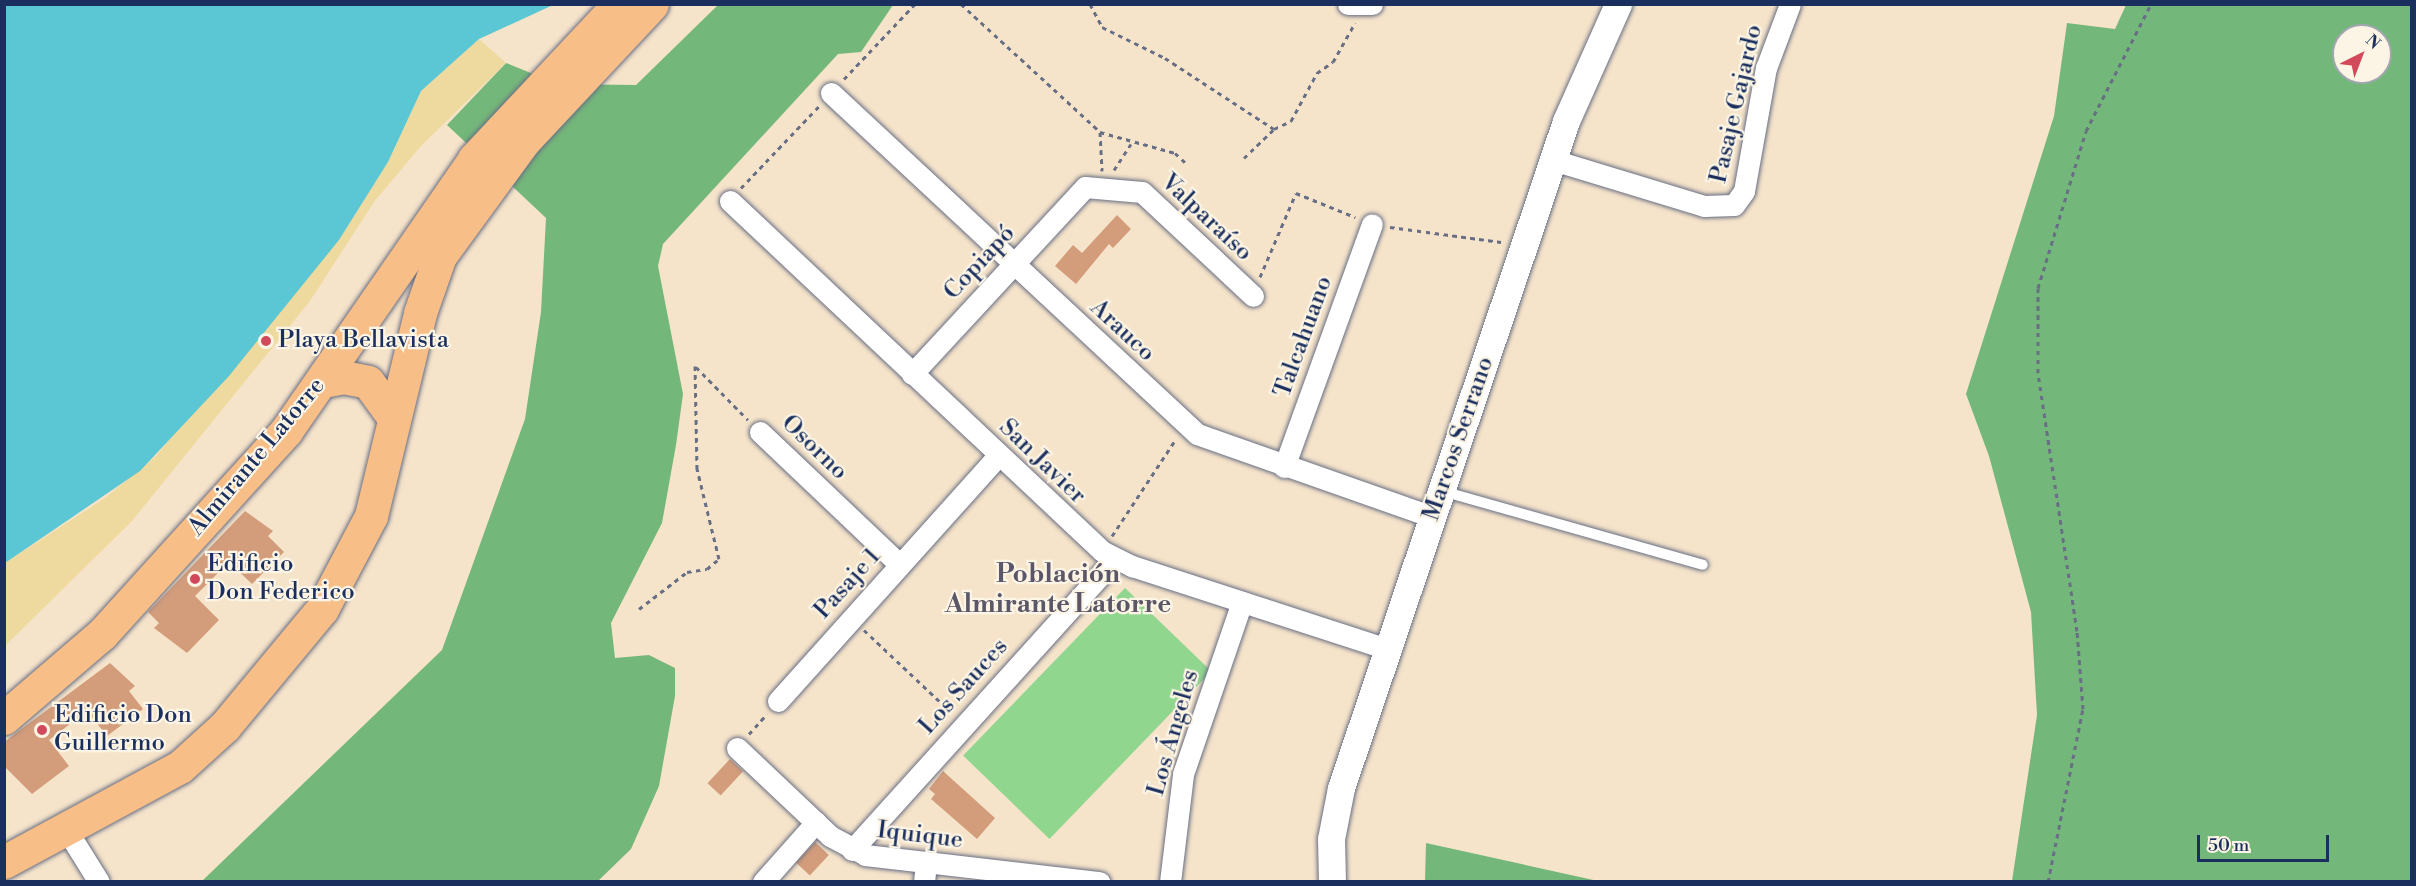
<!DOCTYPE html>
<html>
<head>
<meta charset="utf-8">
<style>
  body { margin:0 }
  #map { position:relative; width:2416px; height:886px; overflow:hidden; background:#f6e4ca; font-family:"Libre Bodoni",serif }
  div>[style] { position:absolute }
  .green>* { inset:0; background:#90d68f; transform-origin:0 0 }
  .forest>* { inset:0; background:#74b77a }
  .sand>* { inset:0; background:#eeda9e }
  .water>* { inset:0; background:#5bc6d4 }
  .building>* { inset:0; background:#d39d7c; transform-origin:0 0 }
  .path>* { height:3px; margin-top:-1.5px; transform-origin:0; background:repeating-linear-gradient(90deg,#686e84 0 4.5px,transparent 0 9px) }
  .roads { filter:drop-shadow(0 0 2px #686e84) drop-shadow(0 0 2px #686e84) }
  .service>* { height:10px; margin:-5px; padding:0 5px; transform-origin:5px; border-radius:5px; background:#fff }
  .minor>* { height:21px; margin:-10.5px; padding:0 10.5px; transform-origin:10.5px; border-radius:10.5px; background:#fff }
  .tertiary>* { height:27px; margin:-13.5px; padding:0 13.5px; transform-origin:13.5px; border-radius:13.5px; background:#fff }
  .primary>* { height:33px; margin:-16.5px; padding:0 16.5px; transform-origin:16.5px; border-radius:16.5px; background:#f7be88 }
  .dots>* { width:16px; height:16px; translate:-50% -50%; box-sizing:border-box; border:3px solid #fcf5e5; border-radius:50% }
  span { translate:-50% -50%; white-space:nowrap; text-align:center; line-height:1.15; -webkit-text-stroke:4.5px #fcf5e5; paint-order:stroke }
  .street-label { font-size:24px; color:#1b2f5e }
  .poi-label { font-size:24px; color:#1b2f5e }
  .left { translate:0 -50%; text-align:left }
  .neighbourhood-label { font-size:26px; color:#5b5668; font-weight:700 }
  .frame { position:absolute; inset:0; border:6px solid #1b2f5e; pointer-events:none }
  .north { position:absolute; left:2332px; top:24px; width:60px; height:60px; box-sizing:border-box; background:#fcf5e5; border:2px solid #a2a6af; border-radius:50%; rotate:42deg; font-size:16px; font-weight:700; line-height:24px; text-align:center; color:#1b2f5e }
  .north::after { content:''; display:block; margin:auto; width:21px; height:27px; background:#d1495b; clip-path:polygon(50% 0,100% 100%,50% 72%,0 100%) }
  .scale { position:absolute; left:2197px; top:835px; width:132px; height:27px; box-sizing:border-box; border:3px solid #1b2f5e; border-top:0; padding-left:8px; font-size:18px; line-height:21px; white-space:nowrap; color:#1b2f5e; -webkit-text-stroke:4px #fcf5e5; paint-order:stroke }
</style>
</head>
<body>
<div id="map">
  <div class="green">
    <div style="left:1125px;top:588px;width:120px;height:233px;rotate:44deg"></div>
  </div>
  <div class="forest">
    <div style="clip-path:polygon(718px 5px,893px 5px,861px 52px,838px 54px,663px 244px,658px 266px,683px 394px,676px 445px,662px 523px,611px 623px,615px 658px,649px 655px,675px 668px,675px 696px,659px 786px,631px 849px,597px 882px,201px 882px,442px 650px,525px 419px,541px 312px,546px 218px,447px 125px,506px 63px,558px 84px,636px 85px)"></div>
    <div style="clip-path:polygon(evenodd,2126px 5px,2411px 5px,2411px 881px,2012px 881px,2037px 715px,2031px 612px,1989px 456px,1966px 394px,2054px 116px,2067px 23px,2115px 29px,2126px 5px,2344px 36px,2380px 36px,2380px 72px,2344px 72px,2344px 36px)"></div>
    <div style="clip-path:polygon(1426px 843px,1598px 881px,1425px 881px)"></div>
  </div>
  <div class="sand">
    <div style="clip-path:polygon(479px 39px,506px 63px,421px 146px,374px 202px,310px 301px,132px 521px,5px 646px,5px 563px,105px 498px,155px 457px,339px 240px,388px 162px,421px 91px)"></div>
  </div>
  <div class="water">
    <div style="clip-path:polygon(5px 4px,553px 5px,479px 39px,421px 91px,388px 162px,339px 240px,229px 376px,140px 471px,5px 563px)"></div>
  </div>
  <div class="building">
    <div style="clip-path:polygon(1117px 215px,1131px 229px,1113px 248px,1109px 244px,1076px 284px,1055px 266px,1073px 245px,1082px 253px)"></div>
    <div style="clip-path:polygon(245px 511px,273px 531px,268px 536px,284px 552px,252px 584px,229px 562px,195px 596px,219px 620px,187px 653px,154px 628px,159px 623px,148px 612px)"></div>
    <div style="clip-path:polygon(110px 663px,135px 686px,129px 691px,143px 709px,107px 736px,87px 711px,49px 740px,69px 766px,32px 794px,4px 766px,4px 742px)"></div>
    <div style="left:730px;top:759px;width:18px;height:33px;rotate:43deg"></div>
    <div style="clip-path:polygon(943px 771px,995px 818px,977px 839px,931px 799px,935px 794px,929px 789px)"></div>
    <div style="left:815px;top:842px;width:19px;height:28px;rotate:43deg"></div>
  </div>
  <div class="path">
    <div style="left:961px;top:4px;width:189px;rotate:42.6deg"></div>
    <div style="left:1100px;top:132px;width:78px;rotate:15.6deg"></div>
    <div style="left:1175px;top:153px;width:16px;rotate:43deg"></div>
    <div style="left:1090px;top:4px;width:26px;rotate:62deg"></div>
    <div style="left:1102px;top:27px;width:70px;rotate:26.2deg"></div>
    <div style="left:1165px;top:58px;width:130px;rotate:33.1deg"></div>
    <div style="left:1274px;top:129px;width:19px;rotate:-25deg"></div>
    <div style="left:1291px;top:121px;width:55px;rotate:-61.6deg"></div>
    <div style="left:1317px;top:73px;width:19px;rotate:-35deg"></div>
    <div style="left:1333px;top:62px;width:45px;rotate:-60.6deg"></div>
    <div style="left:844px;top:79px;width:103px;rotate:-46.6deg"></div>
    <div style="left:1100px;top:132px;width:39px;rotate:87deg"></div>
    <div style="left:1244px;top:158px;width:42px;rotate:-44deg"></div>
    <div style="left:1114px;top:170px;width:31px;rotate:-57deg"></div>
    <div style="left:741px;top:188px;width:113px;rotate:-46.4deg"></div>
    <div style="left:1390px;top:227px;width:112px;rotate:7.7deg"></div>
    <div style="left:1260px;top:277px;width:91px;rotate:-66.8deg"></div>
    <div style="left:1296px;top:193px;width:64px;rotate:22.1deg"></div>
    <div style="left:696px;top:367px;width:74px;rotate:45.5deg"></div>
    <div style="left:1112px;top:536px;width:116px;rotate:-56.6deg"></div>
    <div style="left:639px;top:609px;width:61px;rotate:-37.6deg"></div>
    <div style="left:687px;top:572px;width:20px;rotate:-9deg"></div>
    <div style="left:707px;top:569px;width:16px;rotate:-40deg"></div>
    <div style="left:719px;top:559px;width:93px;rotate:-103.7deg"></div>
    <div style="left:697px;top:469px;width:103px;rotate:-91.1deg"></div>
    <div style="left:864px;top:630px;width:120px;rotate:43.3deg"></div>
    <div style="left:749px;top:734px;width:27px;rotate:-48deg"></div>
    <div style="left:664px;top:880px;width:2px;rotate:63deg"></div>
    <div style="left:2048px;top:882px;width:177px;rotate:-78.6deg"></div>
    <div style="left:2083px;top:709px;width:78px;rotate:-94.4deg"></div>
    <div style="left:2077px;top:631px;width:261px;rotate:-98.6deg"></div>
    <div style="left:2038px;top:373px;width:85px;rotate:-90deg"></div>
    <div style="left:2038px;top:288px;width:164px;rotate:-73deg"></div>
    <div style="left:2086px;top:131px;width:143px;rotate:-62.9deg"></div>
  </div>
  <div class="roads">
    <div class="service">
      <div style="left:1442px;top:491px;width:271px;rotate:15.8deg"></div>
    </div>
    <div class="minor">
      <div style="left:1348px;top:4px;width:24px"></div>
      <div style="left:831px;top:93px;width:500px;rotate:42.97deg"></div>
      <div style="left:1197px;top:434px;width:250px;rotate:19.4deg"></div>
      <div style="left:1553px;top:160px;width:158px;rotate:16.9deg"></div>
      <div style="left:1704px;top:206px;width:30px;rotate:-2deg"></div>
      <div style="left:1734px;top:205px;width:17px;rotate:-54deg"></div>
      <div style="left:1744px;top:191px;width:125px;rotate:-79.9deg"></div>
      <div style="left:1766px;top:68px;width:68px;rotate:-69.4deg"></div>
      <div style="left:730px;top:201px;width:511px;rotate:43.25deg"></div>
      <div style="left:1102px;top:551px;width:34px;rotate:27deg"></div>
      <div style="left:1132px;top:566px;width:269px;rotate:18deg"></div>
      <div style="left:912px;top:374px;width:255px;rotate:-47.2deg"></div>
      <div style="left:1085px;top:187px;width:57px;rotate:5deg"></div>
      <div style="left:1142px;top:192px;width:152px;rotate:43.1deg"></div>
      <div style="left:760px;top:432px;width:193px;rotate:43.5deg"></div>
      <div style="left:1284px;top:467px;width:258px;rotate:-70.1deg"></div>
      <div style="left:778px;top:701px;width:329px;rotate:-48.1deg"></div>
      <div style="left:737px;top:748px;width:128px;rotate:43.4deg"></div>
      <div style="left:830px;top:836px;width:40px;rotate:28deg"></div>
      <div style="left:865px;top:855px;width:236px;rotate:6.6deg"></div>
      <div style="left:66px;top:829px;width:62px;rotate:58.1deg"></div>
      <div style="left:852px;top:850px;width:392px;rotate:-47.9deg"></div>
      <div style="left:763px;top:882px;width:80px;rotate:-48.5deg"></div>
      <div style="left:924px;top:882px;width:19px;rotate:-84deg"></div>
      <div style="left:1170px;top:882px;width:109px;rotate:-83.1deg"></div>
      <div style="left:1183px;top:774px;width:182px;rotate:-71.1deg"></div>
    </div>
    <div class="tertiary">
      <div style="left:1332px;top:882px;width:43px;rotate:-91.3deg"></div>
      <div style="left:1331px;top:839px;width:52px;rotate:-78.9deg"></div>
      <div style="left:1341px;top:788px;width:704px;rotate:-71.36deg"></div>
      <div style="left:1566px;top:121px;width:128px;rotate:-66deg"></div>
    </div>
    <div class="primary">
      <div style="left:323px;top:381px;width:20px;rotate:-11deg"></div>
      <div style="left:343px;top:377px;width:25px;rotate:11deg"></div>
      <div style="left:368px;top:382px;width:44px;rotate:54.2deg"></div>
      <div style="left:4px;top:718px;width:129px;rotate:-40.6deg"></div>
      <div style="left:102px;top:634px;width:274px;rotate:-47.8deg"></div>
      <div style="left:286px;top:431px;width:331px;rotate:-55.3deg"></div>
      <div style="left:474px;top:159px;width:212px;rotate:-46.9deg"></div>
      <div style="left:4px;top:862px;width:200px;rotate:-28.4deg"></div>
      <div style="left:180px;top:767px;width:61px;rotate:-42.3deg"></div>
      <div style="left:225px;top:726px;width:152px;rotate:-50.3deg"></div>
      <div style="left:322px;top:609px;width:105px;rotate:-62.2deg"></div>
      <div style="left:371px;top:516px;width:209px;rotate:-76.4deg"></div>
      <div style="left:420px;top:313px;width:60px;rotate:-70.7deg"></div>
      <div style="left:440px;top:256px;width:142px;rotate:-53.9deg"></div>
      <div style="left:524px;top:141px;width:187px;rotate:-46.9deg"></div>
    </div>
  </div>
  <div class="dots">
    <div style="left:266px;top:341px;background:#d1495b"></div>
    <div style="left:195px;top:579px;background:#d1495b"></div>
    <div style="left:42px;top:730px;background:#d1495b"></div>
  </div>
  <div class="street-label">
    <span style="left:1737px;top:104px;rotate:-77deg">Pasaje Gajardo</span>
    <span style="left:1206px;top:218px;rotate:43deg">Valparaíso</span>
    <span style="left:980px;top:263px;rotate:-47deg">Copiapó</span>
    <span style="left:1122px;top:331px;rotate:43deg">Arauco</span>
    <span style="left:1304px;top:337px;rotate:-70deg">Talcahuano</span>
    <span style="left:1459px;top:439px;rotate:-71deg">Marcos Serrano</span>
    <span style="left:814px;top:448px;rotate:44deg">Osorno</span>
    <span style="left:257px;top:457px;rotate:-50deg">Almirante Latorre</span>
    <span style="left:1042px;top:462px;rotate:44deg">San Javier</span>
    <span style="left:848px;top:584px;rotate:-48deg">Pasaje 1</span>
    <span style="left:964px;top:687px;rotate:-48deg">Los Sauces</span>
    <span style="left:1174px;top:733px;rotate:-74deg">Los Ángeles</span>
    <span style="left:920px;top:836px;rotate:7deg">Iquique</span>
  </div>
  <div class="poi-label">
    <span class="left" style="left:278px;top:341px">Playa Bellavista</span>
    <span class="left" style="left:207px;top:579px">Edificio<br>Don Federico</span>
    <span class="left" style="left:54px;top:730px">Edificio Don<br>Guillermo</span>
  </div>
  <div class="neighbourhood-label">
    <span style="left:1058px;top:590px">Población<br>Almirante Latorre</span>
  </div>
  <div class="frame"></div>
  <div class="north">N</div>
  <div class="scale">50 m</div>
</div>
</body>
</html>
